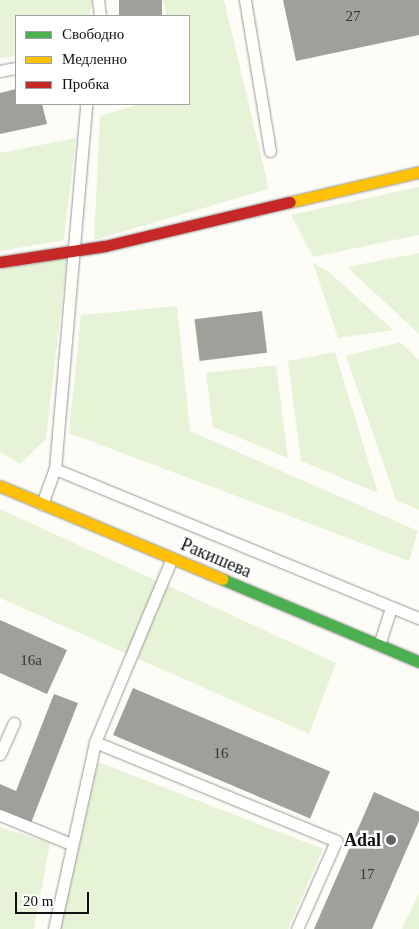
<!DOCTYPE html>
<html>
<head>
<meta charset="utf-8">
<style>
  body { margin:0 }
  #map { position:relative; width:419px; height:929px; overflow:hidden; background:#fdfcf7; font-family:Georgia,serif }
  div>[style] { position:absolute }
  .green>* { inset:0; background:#e7f3d7 }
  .building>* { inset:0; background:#a19f9c; transform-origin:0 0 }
  .roads { filter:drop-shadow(0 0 1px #979795) drop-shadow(0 0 1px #979795) }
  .lane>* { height:11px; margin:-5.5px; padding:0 5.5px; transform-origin:5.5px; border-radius:5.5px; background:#fffffe }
  .fast>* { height:11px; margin:-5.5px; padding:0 5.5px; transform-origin:5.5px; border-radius:5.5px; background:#4caf50 }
  .slow>* { height:11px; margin:-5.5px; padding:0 5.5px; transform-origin:5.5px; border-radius:5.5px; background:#ffc107 }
  .jam>* { height:11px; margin:-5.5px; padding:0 5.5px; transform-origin:5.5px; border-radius:5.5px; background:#c62828 }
  .dots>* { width:14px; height:14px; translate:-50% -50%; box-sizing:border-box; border:2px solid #fff; border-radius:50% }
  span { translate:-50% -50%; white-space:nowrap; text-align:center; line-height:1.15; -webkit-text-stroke:5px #fff; paint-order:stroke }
  .number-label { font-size:15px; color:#353434 }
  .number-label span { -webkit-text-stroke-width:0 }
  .street-label { font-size:18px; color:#111 }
  .poi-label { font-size:18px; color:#111; font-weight:700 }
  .right { translate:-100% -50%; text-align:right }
  .legend { position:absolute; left:15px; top:15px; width:175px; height:90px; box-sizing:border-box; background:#fff; border:1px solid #a0a0a0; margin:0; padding:6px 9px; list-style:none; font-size:15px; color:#111 }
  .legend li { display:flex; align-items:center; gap:10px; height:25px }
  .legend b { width:25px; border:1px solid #a0a0a0 }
  .scale { position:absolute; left:15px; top:892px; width:74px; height:22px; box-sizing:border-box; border:2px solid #111; border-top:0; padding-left:6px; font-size:15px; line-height:18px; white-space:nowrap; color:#111; -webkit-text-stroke:4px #fff; paint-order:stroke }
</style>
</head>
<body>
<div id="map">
  <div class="green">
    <div style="clip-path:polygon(0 0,91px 0,92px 2px,89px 16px,16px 16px,16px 56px,0 58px)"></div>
    <div style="clip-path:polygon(163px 0,224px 0,269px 189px,94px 240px,100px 116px,141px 104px,189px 104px,189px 16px,167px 16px)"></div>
    <div style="clip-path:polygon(76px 138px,64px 240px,0 251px,0 153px)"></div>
    <div style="clip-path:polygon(419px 187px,419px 235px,313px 257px,291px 215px)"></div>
    <div style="clip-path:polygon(419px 253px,419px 334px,347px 267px)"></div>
    <div style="clip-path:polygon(67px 258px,46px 439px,20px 464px,0 452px,0 270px)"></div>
    <div style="clip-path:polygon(313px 263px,329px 272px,393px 330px,338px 338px)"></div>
    <div style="clip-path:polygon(177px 306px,190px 431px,418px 531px,409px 561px,69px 433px,81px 315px)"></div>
    <div style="clip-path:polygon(400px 342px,419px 360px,419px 510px,396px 500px,346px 356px)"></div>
    <div style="clip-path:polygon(335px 352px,378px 493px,301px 461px,288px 361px)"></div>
    <div style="clip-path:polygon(276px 365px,288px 458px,213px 427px,206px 373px)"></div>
    <div style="clip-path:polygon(0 509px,336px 663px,309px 734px,0 598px)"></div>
    <div style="clip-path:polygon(98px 762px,323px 849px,288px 929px,60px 929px)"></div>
    <div style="clip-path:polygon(0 827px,50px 843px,34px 929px,0 929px)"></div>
    <div style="clip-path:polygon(419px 893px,419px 929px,402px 929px)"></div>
  </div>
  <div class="building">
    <div style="left:119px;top:0;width:43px;height:16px"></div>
    <div style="clip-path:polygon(283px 0,419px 0,419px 35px,296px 61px)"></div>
    <div style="clip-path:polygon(16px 89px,16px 104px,42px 104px,47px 124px,0 134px,0 93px)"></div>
    <div style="left:262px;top:311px;width:42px;height:68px;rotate:83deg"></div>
    <div style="clip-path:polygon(0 620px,67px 650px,47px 694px,0 673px)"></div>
    <div style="left:133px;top:688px;width:214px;height:51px;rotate:23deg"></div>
    <div style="clip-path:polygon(54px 694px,78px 703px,31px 823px,0 811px,0 784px,16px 791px)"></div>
    <div style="clip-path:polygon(374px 792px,419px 812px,419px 821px,372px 929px,314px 929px)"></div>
  </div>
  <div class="roads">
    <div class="lane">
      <div style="left:98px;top:0;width:16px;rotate:83deg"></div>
      <div style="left:245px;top:0;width:153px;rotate:80.6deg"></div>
      <div style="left:0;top:71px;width:16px;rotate:-11deg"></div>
      <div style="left:55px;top:469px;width:393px;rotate:22.3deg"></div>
      <div style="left:42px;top:504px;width:37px;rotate:-70deg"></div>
      <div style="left:55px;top:469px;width:366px;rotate:-85.1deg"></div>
      <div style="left:379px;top:645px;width:39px;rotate:-72deg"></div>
      <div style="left:95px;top:742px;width:199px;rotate:-67.3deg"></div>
      <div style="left:0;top:754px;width:34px;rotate:-66deg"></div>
      <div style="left:0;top:815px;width:77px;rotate:22.2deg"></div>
      <div style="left:54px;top:929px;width:191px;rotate:-77.6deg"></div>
      <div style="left:95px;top:742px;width:261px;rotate:22.3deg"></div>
      <div style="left:336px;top:841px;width:96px;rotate:113.9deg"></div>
    </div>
    <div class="fast">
      <div style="left:222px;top:579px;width:214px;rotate:22.8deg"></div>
    </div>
    <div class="slow">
      <div style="left:290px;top:202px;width:132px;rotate:-13.1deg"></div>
      <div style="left:0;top:486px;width:241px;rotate:22.7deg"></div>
    </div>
    <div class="jam">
      <div style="left:0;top:262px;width:106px;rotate:-8.7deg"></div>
      <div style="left:105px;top:246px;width:190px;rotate:-13.4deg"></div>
    </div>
  </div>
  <div class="dots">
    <div style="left:391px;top:840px;background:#646362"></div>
  </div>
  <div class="number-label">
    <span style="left:353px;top:17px">27</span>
    <span style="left:31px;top:661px">16а</span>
    <span style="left:221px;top:754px">16</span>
    <span style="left:367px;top:875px">17</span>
  </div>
  <div class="street-label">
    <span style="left:216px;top:558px;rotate:23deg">Ракишева</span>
  </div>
  <div class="poi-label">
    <span class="right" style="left:381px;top:840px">Adal</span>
  </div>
  <ul class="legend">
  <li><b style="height:6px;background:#4caf50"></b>Свободно</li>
  <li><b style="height:6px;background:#ffc107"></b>Медленно</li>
  <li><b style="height:6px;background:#c62828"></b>Пробка</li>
  </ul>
  <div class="scale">20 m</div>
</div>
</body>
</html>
